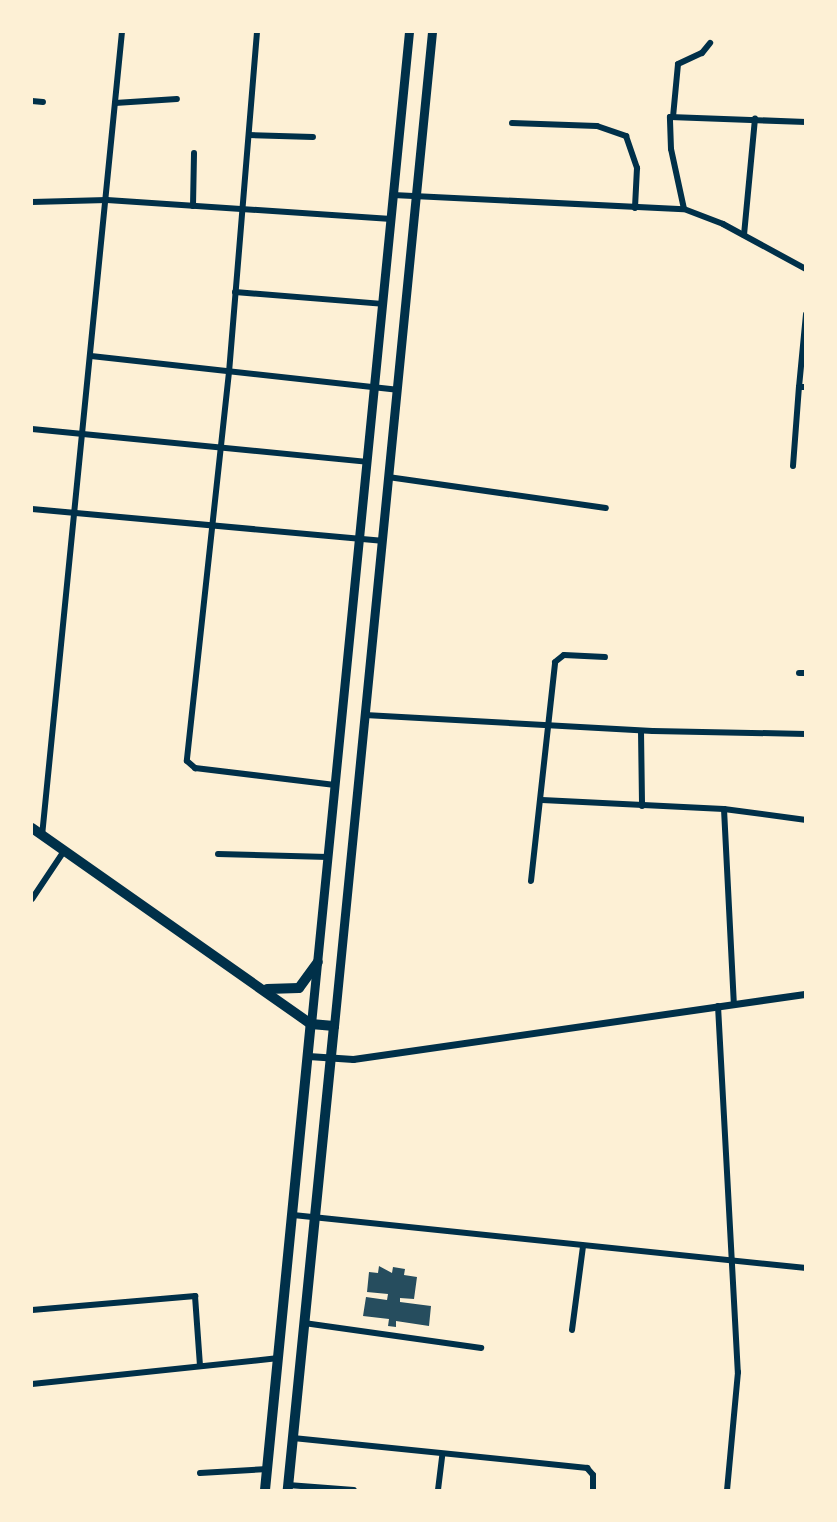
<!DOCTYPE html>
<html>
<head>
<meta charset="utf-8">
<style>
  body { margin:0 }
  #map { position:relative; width:837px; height:1522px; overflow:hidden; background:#fdf0d5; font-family:Signika,sans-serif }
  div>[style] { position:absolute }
  .building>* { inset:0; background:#264d5e }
  .minor>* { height:6px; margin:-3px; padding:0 3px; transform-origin:3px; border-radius:3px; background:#003049 }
  .tertiary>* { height:7px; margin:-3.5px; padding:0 3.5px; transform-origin:3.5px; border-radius:3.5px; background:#003049 }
  .primary>* { height:9px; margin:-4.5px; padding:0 4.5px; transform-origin:4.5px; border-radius:4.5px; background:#003049 }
  .trunk>* { height:10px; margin:-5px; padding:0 5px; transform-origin:5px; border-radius:5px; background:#003049 }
  span { translate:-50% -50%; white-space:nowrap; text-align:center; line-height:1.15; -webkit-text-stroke:7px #fdf0d5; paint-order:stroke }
  .frame { position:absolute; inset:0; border:33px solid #fdf0d5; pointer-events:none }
</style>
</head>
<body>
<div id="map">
  <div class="building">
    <div style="clip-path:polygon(379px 1266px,392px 1273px,393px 1267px,405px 1269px,404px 1275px,417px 1277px,414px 1299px,400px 1298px,400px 1302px,431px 1306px,429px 1326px,396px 1321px,396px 1327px,388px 1326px,389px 1319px,363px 1316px,366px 1297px,387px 1300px,388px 1294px,367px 1292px,369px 1272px,378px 1273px)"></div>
  </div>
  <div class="minor">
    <div style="left:257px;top:32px;width:341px;rotate:94.7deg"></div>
    <div style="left:229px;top:372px;width:391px;rotate:96.2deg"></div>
    <div style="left:187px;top:761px;width:11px;rotate:41deg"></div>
    <div style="left:195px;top:768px;width:141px;rotate:6.9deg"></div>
    <div style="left:32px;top:101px;width:11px;rotate:5deg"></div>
    <div style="left:115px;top:103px;width:62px;rotate:-3.7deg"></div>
    <div style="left:673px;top:117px;width:53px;rotate:-84.6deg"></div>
    <div style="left:678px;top:64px;width:26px;rotate:-25deg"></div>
    <div style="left:702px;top:53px;width:13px;rotate:-51deg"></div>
    <div style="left:512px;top:123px;width:85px;rotate:2deg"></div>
    <div style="left:597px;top:126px;width:31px;rotate:19deg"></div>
    <div style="left:626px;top:136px;width:34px;rotate:71deg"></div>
    <div style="left:637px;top:168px;width:40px;rotate:92.9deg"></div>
    <div style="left:249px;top:135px;width:64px;rotate:1.8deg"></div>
    <div style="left:393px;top:195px;width:291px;rotate:2.8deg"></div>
    <div style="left:684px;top:209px;width:42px;rotate:21deg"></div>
    <div style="left:723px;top:224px;width:94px;rotate:28.5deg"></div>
    <div style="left:32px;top:202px;width:75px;rotate:-1.5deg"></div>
    <div style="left:107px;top:200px;width:285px;rotate:3.8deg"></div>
    <div style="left:193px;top:206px;width:53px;rotate:-88.9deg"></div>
    <div style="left:684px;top:209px;width:61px;rotate:-102.2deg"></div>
    <div style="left:671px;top:149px;width:32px;rotate:-92deg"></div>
    <div style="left:670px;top:117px;width:136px;rotate:2.1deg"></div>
    <div style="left:744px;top:235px;width:117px;rotate:-84.6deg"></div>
    <div style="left:235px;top:292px;width:148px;rotate:4.6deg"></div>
    <div style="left:91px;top:356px;width:308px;rotate:6.3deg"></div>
    <div style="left:799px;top:387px;width:73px;rotate:-84.5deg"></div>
    <div style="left:32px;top:429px;width:337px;rotate:5.6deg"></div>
    <div style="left:793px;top:466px;width:79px;rotate:-85.7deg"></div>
    <div style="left:799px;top:387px;width:7px"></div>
    <div style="left:388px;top:477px;width:220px;rotate:8.1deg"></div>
    <div style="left:32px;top:509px;width:351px;rotate:5.2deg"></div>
    <div style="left:799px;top:673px;width:7px"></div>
    <div style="left:365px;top:715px;width:288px;rotate:3.2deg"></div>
    <div style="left:653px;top:731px;width:153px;rotate:1.1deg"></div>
    <div style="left:641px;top:731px;width:75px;rotate:89.2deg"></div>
    <div style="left:542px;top:800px;width:182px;rotate:2.8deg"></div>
    <div style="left:724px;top:809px;width:83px;rotate:7.6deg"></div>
    <div style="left:724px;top:809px;width:195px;rotate:87.1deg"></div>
    <div style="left:42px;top:836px;width:808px;rotate:-84.32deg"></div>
    <div style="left:218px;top:854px;width:110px;rotate:1.6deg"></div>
    <div style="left:531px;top:881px;width:220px;rotate:-83.7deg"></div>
    <div style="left:555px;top:662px;width:11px;rotate:-38deg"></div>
    <div style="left:564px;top:655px;width:41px;rotate:2.8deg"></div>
    <div style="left:32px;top:899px;width:58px;rotate:-56.3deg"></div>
    <div style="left:718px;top:1006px;width:367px;rotate:86.9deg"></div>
    <div style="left:738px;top:1372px;width:119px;rotate:95.3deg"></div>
    <div style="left:293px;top:1215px;width:516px;rotate:5.9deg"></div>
    <div style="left:32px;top:1310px;width:164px;rotate:-4.9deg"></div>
    <div style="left:195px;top:1296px;width:69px;rotate:85.9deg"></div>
    <div style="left:304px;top:1323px;width:179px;rotate:8deg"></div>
    <div style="left:572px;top:1330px;width:85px;rotate:-82.5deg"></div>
    <div style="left:32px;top:1384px;width:248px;rotate:-6deg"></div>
    <div style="left:293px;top:1438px;width:296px;rotate:5.8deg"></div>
    <div style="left:587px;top:1468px;width:9px;rotate:49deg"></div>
    <div style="left:593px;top:1475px;width:15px;rotate:90deg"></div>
    <div style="left:200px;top:1473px;width:68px;rotate:-3.4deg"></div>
    <div style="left:288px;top:1485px;width:66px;rotate:4.3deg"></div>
    <div style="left:438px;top:1490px;width:34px;rotate:-83deg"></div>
  </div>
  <div class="tertiary">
    <div style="left:308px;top:1056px;width:45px;rotate:3.8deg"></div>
    <div style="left:353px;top:1059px;width:458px;rotate:-8.2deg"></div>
  </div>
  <div class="primary">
    <div style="left:311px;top:1024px;width:997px;rotate:-84.36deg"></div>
    <div style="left:334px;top:1026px;width:999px;rotate:-84.37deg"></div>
  </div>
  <div class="trunk">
    <div style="left:32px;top:828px;width:341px;rotate:35.1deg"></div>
    <div style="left:311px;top:1024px;width:23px;rotate:5deg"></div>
    <div style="left:334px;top:1026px;width:466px;rotate:95.7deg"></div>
    <div style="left:267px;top:989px;width:32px;rotate:-2deg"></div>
    <div style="left:299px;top:988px;width:32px;rotate:-54deg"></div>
    <div style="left:265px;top:1490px;width:468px;rotate:-84.4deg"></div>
  </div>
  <div class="frame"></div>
</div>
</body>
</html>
